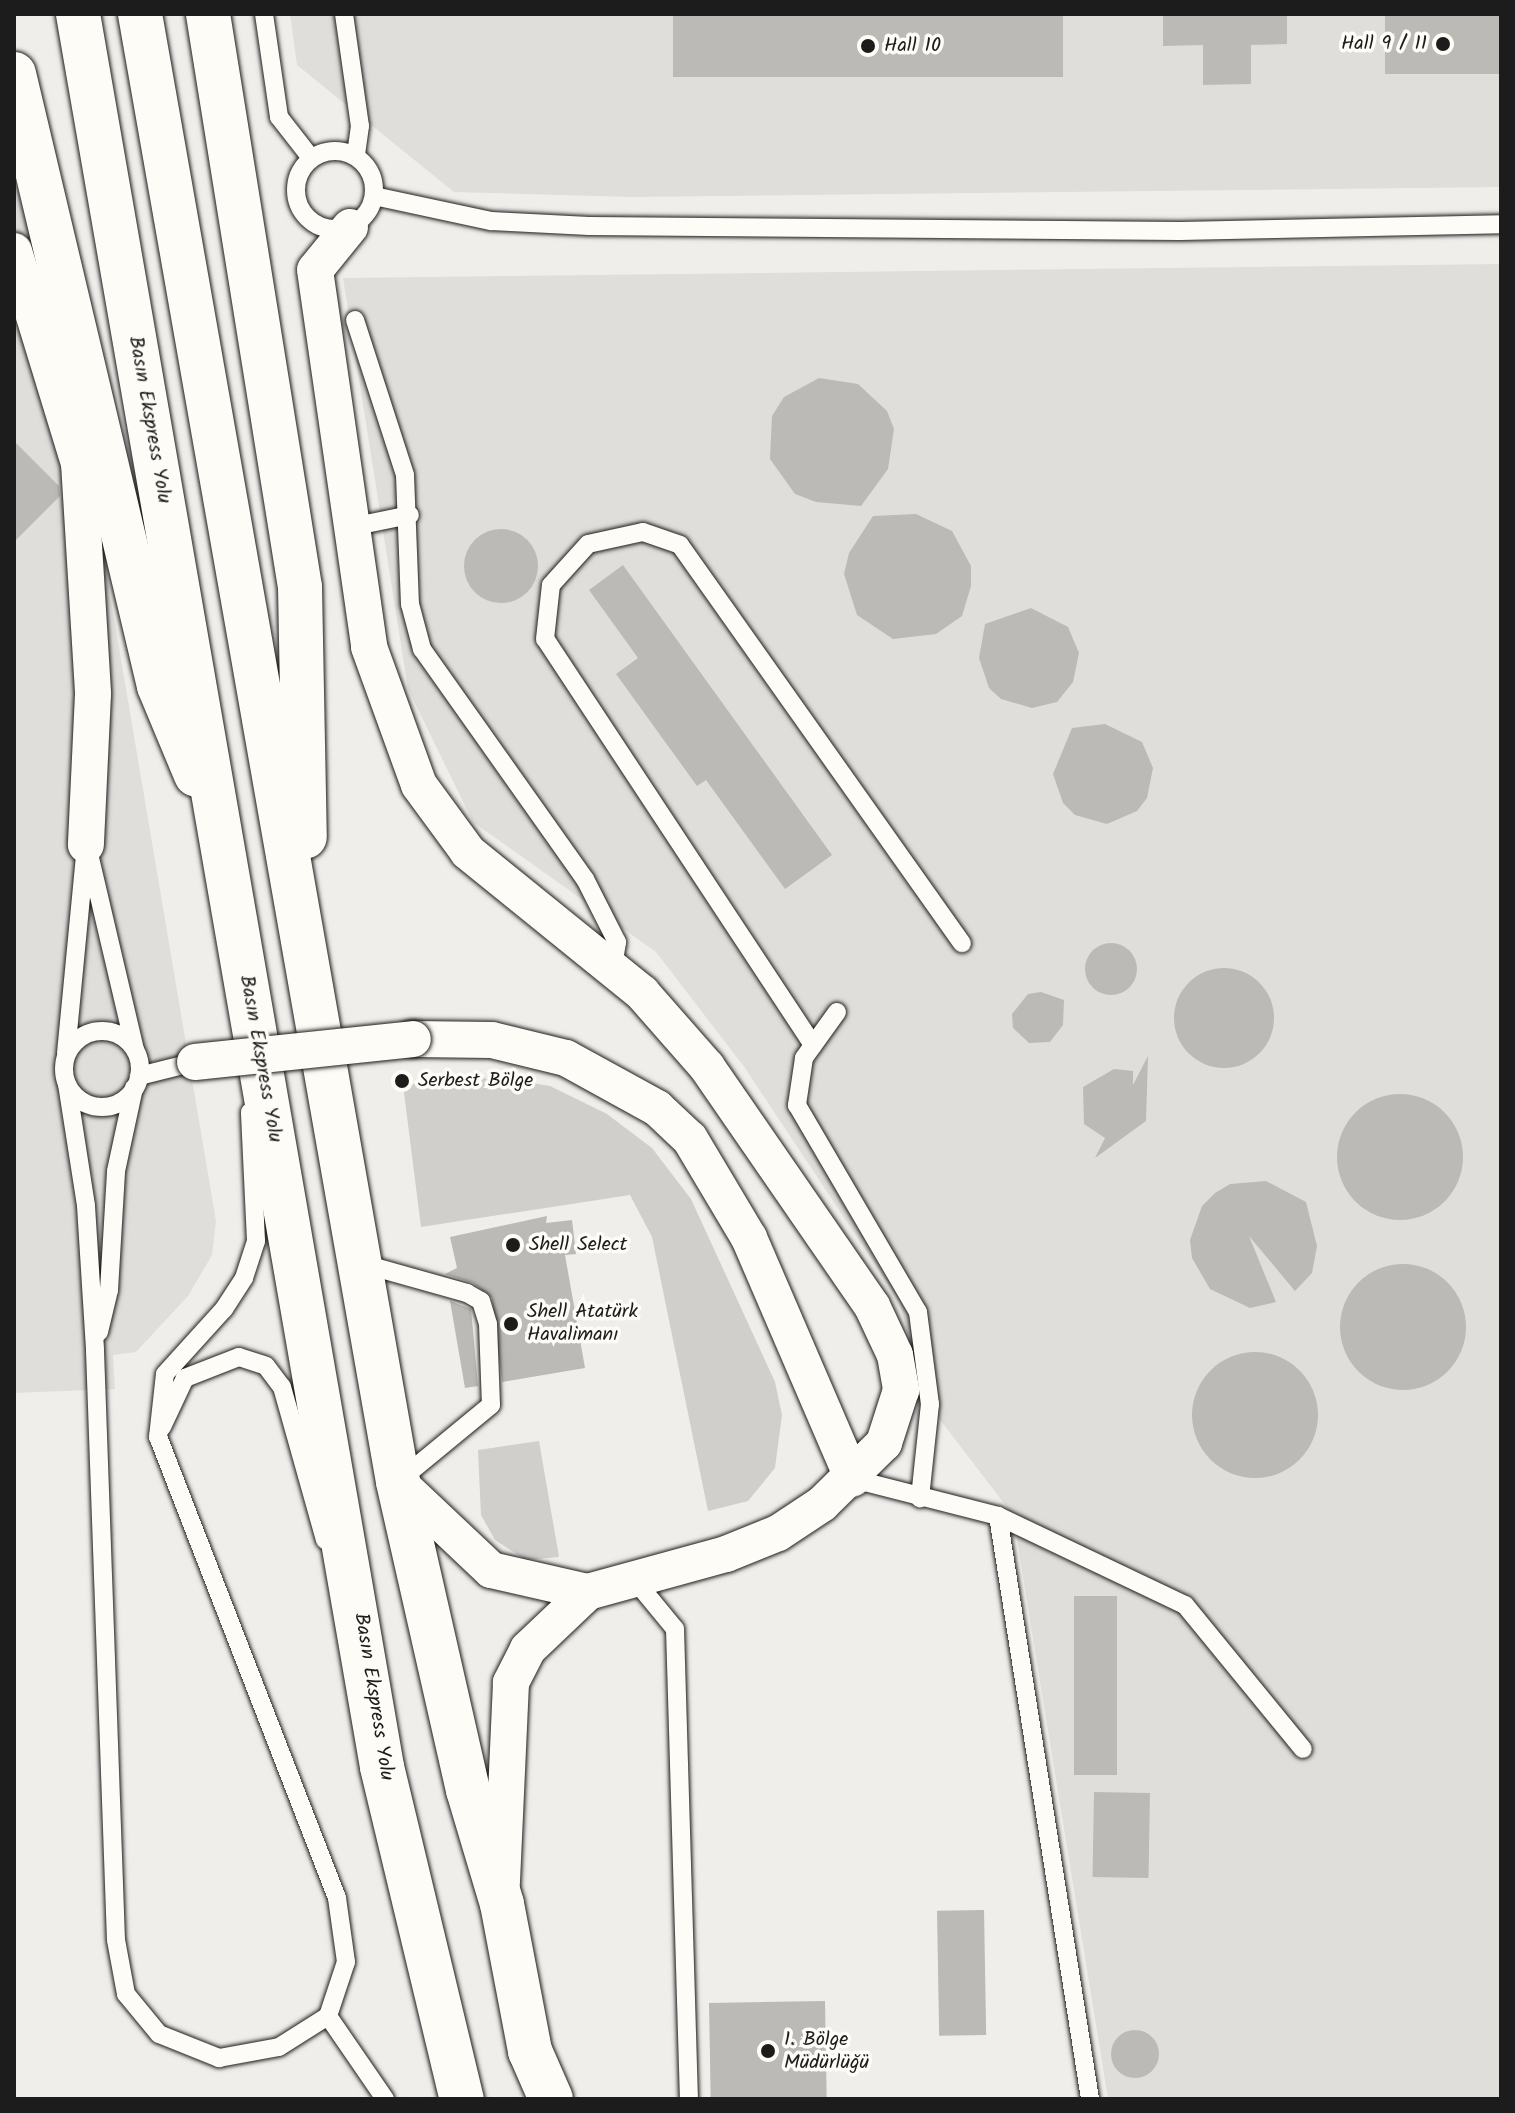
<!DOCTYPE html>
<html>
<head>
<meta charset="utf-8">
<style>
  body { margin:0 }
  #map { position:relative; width:1515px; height:2113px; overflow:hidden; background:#f0eeea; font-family:Kalam,sans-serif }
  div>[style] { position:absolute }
  .built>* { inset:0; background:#e0deda }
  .green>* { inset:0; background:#d0cfcc }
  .building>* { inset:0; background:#bbbab6; transform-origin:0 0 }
  .round { border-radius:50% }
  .roads { filter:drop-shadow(0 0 2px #1c1c1c) drop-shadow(0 0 2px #1c1c1c) }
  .lane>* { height:18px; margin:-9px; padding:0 9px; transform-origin:9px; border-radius:9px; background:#fdfcf7 }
  .lane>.ring { margin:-9px; padding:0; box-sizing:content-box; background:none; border:18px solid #fdfcf7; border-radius:50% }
  .street>* { height:36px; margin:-18px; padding:0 18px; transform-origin:18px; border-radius:18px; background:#fdfcf7 }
  .primary>* { height:44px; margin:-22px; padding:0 22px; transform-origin:22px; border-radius:22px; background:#fdfcf7 }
  .bridges { filter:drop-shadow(0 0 2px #1c1c1c) drop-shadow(0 0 2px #1c1c1c) }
  .street-bridge>* { height:36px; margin:-18px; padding:0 18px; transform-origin:18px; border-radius:18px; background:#fdfcf7 }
  .dots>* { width:22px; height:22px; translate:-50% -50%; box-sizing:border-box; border:4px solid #fdfcf7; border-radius:50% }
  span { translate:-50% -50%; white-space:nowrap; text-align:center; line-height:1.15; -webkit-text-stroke:7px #fdfcf7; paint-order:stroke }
  .poi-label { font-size:20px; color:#1c1c1c }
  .right { translate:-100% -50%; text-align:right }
  .left { translate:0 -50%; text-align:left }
  .street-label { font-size:20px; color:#1c1c1c }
  .frame { position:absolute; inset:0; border:16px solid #1c1c1c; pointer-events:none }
</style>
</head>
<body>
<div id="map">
  <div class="built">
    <div style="clip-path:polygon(290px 14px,1501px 14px,1501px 187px,632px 197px,454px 192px,297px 65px)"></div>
    <div style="clip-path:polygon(14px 178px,76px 393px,216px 1221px,212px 1255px,188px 1296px,136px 1352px,113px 1355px,115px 1389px,14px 1393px)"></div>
    <div style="clip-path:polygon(1501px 264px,1501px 2099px,1108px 2099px,1013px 1515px,921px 1395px,900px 1302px,745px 1068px,656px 952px,473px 822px,408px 689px,343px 278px)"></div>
  </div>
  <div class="green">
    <div style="clip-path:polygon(493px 1077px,550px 1086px,607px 1114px,652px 1148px,691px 1199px,775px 1382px,782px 1415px,775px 1468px,748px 1501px,708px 1511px,652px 1237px,630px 1195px,421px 1227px,403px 1085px)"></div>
    <div style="clip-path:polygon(539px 1441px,559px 1557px,526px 1560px,495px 1540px,481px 1515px,478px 1450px)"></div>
  </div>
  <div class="building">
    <div style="left:673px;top:14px;width:390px;height:63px"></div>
    <div style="clip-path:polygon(1163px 14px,1287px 14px,1287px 44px,1251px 45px,1251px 84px,1203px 85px,1203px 45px,1163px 46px)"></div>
    <div style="left:1385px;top:14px;width:116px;height:60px"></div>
    <div style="clip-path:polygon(819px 378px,858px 384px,887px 411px,894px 429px,888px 469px,861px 506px,816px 502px,795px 494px,770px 459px,772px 416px,784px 397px)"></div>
    <div style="clip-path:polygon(14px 441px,59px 486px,60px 496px,14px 542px)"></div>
    <div style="clip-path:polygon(916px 514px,952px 531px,971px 566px,971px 586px,962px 616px,936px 634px,893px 639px,857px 615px,844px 574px,849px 553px,873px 516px)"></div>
    <div class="round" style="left:464px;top:529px;width:74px;height:74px"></div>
    <div style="clip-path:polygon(623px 565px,832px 855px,785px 889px,706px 780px,697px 786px,616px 674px,638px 658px,589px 590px)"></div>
    <div style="clip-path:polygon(1031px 608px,1068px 627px,1079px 653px,1073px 682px,1057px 702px,1032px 708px,1001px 699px,989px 688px,979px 658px,985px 624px)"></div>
    <div style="clip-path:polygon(1105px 724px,1142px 742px,1153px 768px,1147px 798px,1137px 811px,1107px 824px,1075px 815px,1063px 803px,1053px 774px,1072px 728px)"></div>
    <div class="round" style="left:1085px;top:943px;width:52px;height:52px"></div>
    <div class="round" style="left:1174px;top:968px;width:100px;height:100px"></div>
    <div style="clip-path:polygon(1041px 992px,1064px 1000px,1063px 1025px,1050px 1042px,1029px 1043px,1013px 1028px,1012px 1014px,1028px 994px)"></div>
    <div style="clip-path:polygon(1148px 1056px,1146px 1121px,1095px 1158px,1105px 1138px,1084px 1124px,1083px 1087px,1114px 1069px,1133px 1071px,1133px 1085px)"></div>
    <div class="round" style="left:1337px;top:1094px;width:126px;height:126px"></div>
    <div style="clip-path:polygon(1266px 1181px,1306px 1202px,1317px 1246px,1312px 1273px,1295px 1291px,1249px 1236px,1276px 1302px,1250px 1308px,1210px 1289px,1192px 1258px,1190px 1240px,1202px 1206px,1215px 1193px,1230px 1184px)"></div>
    <div style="clip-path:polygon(547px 1216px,546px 1223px,572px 1220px,576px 1254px,565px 1255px,585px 1368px,502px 1382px,492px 1298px,473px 1283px,445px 1274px,457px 1268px,450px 1237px)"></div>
    <div class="round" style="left:1340px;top:1264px;width:126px;height:126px"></div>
    <div style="clip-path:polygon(450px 1301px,471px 1309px,478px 1386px,465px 1388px)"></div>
    <div class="round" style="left:1192px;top:1352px;width:126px;height:126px"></div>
    <div style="left:1117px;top:1596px;width:179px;height:43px;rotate:90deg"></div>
    <div style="left:1094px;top:1792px;width:56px;height:85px;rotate:1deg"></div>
    <div style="left:984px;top:1910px;width:125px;height:47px;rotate:89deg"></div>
    <div style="left:825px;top:2001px;width:98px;height:116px;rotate:89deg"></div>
    <div class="round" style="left:1111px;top:2030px;width:48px;height:48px"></div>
  </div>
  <div class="roads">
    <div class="lane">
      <div style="left:264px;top:14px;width:104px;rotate:81.7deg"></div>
      <div style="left:279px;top:117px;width:52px;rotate:52deg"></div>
      <div style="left:344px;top:14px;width:113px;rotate:81.9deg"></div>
      <div style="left:360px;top:126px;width:30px;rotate:98deg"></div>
      <div class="ring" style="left:296px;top:151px;width:60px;height:60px"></div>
      <div style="left:374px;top:196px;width:120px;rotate:12.1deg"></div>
      <div style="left:491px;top:221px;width:98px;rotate:2.9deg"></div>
      <div style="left:589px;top:226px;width:591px;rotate:0.48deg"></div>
      <div style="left:1180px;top:231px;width:321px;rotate:-1.2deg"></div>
      <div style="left:355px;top:320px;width:163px;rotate:72.1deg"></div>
      <div style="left:405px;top:475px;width:129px;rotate:87.8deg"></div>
      <div style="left:410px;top:604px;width:47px;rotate:75.1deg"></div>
      <div style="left:422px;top:649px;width:282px;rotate:54.7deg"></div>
      <div style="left:585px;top:879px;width:71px;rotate:63.1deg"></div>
      <div style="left:617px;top:942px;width:26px;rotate:99deg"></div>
      <div style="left:351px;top:527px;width:60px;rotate:-11.5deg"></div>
      <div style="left:90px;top:858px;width:197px;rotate:76.8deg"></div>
      <div style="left:837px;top:1012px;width:57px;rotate:125.7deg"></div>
      <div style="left:804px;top:1058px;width:48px;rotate:98.5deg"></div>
      <div style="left:797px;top:1105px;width:240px;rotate:59.7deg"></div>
      <div style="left:918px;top:1312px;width:93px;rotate:82.6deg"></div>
      <div style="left:930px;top:1404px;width:95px;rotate:96.1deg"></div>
      <div class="ring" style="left:64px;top:1031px;width:58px;height:58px"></div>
      <div style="left:813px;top:1045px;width:486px;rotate:-123.4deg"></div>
      <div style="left:545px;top:639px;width:54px;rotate:-83.7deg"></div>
      <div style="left:551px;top:585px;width:55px;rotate:-47.9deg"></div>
      <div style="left:588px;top:544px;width:56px;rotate:-12.3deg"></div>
      <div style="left:643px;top:532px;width:39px;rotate:19deg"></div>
      <div style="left:680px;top:545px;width:488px;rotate:54.7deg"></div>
      <div style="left:66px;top:1053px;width:209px;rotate:-84.5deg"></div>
      <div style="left:139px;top:1076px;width:58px;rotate:-14deg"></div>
      <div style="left:67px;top:1084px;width:123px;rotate:81.1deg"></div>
      <div style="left:86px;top:1206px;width:145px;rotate:86.4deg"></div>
      <div style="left:95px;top:1351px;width:589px;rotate:87.96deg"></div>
      <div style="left:116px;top:1940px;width:55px;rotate:79.5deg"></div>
      <div style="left:126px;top:1994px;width:52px;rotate:50.5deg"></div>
      <div style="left:159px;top:2034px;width:65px;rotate:21.8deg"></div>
      <div style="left:219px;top:2058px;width:61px;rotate:-10.4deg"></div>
      <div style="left:279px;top:2047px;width:58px;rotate:-32.3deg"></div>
      <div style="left:328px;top:2016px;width:57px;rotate:-71.6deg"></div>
      <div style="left:346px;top:1962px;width:65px;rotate:-98deg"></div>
      <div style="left:337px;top:1898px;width:495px;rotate:-111.2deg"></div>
      <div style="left:158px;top:1437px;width:63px;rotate:-83.7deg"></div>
      <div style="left:165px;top:1374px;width:88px;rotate:-47.8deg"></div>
      <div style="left:224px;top:1309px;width:37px;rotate:-57deg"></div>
      <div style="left:244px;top:1278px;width:39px;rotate:-72deg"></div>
      <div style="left:256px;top:1241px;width:129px;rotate:-92.7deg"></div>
      <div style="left:360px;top:1263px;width:111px;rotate:15.7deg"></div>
      <div style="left:467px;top:1293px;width:16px;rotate:30deg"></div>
      <div style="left:481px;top:1301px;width:24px;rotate:73deg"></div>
      <div style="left:488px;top:1324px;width:81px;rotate:87.9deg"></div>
      <div style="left:491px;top:1405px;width:118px;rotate:140.5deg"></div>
      <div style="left:99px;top:1332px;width:43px;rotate:-76.6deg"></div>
      <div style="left:109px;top:1290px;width:119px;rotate:-86.6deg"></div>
      <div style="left:116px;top:1171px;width:85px;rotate:-77.8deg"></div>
      <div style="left:162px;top:1427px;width:54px;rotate:-64.9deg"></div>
      <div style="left:185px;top:1378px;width:58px;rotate:-21.3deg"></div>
      <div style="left:239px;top:1357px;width:28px;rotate:18deg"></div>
      <div style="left:266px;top:1366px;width:26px;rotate:53deg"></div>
      <div style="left:282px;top:1387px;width:159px;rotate:74.3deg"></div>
      <div style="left:853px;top:1479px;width:150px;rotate:14.3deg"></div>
      <div style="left:998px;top:1516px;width:207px;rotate:25.5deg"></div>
      <div style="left:1185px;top:1605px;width:186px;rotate:50.7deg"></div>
      <div style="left:998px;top:1516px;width:590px;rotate:81.03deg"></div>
      <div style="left:633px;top:1578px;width:66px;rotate:50.5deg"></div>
      <div style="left:675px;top:1629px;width:470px;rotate:88.3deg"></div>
      <div style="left:328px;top:2016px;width:101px;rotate:55.5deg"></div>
    </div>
    <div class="street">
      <div style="left:350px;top:227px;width:55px;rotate:129.1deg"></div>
      <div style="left:315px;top:270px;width:381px;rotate:81.8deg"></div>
      <div style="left:369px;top:647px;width:147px;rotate:70.1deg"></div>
      <div style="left:419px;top:785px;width:83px;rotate:53.8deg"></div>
      <div style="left:468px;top:852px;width:224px;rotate:39deg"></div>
      <div style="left:642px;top:993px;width:98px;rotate:48.7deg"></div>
      <div style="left:707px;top:1067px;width:290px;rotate:55.4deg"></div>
      <div style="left:872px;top:1306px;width:54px;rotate:64.9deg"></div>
      <div style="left:895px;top:1355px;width:36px;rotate:80deg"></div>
      <div style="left:901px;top:1390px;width:56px;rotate:107.8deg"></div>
      <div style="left:884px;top:1443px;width:87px;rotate:135.5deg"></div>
      <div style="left:822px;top:1504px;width:53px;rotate:146.6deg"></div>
      <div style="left:778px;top:1533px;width:56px;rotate:158deg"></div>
      <div style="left:726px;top:1554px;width:143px;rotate:164.6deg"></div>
      <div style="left:588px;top:1592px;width:83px;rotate:136.5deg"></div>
      <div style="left:528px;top:1649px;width:38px;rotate:117deg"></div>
      <div style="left:511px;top:1683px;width:200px;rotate:92.6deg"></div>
      <div style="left:14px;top:251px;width:222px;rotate:73deg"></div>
      <div style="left:79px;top:463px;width:231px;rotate:86.5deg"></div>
      <div style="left:93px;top:694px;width:151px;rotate:92.7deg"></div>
      <div style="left:413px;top:1039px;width:79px;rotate:0.7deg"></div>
      <div style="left:492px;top:1040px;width:76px;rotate:13.7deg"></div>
      <div style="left:566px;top:1058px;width:104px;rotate:28.8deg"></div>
      <div style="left:657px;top:1108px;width:45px;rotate:43.2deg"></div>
      <div style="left:690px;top:1139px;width:115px;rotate:59.2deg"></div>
      <div style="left:749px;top:1238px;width:262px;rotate:66.7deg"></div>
      <div style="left:398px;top:1482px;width:128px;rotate:43.4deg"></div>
      <div style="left:491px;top:1570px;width:99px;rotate:12.8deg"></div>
    </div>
    <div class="primary">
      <div style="left:78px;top:14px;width:1779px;rotate:80.16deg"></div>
      <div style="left:382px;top:1767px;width:342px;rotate:76.5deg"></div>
      <div style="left:140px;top:14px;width:1490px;rotate:80.03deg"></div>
      <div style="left:398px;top:1482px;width:316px;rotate:77.2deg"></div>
      <div style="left:468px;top:1790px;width:119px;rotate:73.4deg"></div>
      <div style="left:502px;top:1904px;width:150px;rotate:79.2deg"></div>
      <div style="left:530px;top:2051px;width:52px;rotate:66.4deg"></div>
      <div style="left:208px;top:14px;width:580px;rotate:80.88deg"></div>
      <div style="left:300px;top:587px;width:250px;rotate:88.9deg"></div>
      <div style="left:14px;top:74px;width:629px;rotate:76.67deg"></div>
      <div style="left:159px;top:686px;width:96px;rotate:67.4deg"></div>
    </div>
  </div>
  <div class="bridges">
    <div class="street-bridge">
      <div style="left:195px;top:1062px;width:219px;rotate:-6deg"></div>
    </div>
  </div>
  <div class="dots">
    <div style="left:1443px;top:44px;background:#1c1c1c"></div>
    <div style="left:868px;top:46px;background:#1c1c1c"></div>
    <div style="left:402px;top:1081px;background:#1c1c1c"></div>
    <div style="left:513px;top:1245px;background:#1c1c1c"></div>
    <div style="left:511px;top:1324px;background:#1c1c1c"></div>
    <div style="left:768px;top:2051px;background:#1c1c1c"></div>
  </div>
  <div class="poi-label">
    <span class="right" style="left:1427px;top:44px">Hall 9 / 11</span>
    <span class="left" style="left:884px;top:46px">Hall 10</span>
    <span class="left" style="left:418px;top:1081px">Serbest Bölge</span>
    <span class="left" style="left:529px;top:1245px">Shell Select</span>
    <span class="left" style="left:527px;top:1324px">Shell Atatürk<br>Havalimanı</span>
    <span class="left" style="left:784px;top:2052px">1. Bölge<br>Müdürlüğü</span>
  </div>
  <div class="street-label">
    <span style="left:149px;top:420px;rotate:80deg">Basın Ekspress Yolu</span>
    <span style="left:260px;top:1059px;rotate:80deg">Basın Ekspress Yolu</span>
    <span style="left:373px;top:1697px;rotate:81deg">Basın Ekspress Yolu</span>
  </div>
  <div class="frame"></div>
</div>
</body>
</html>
